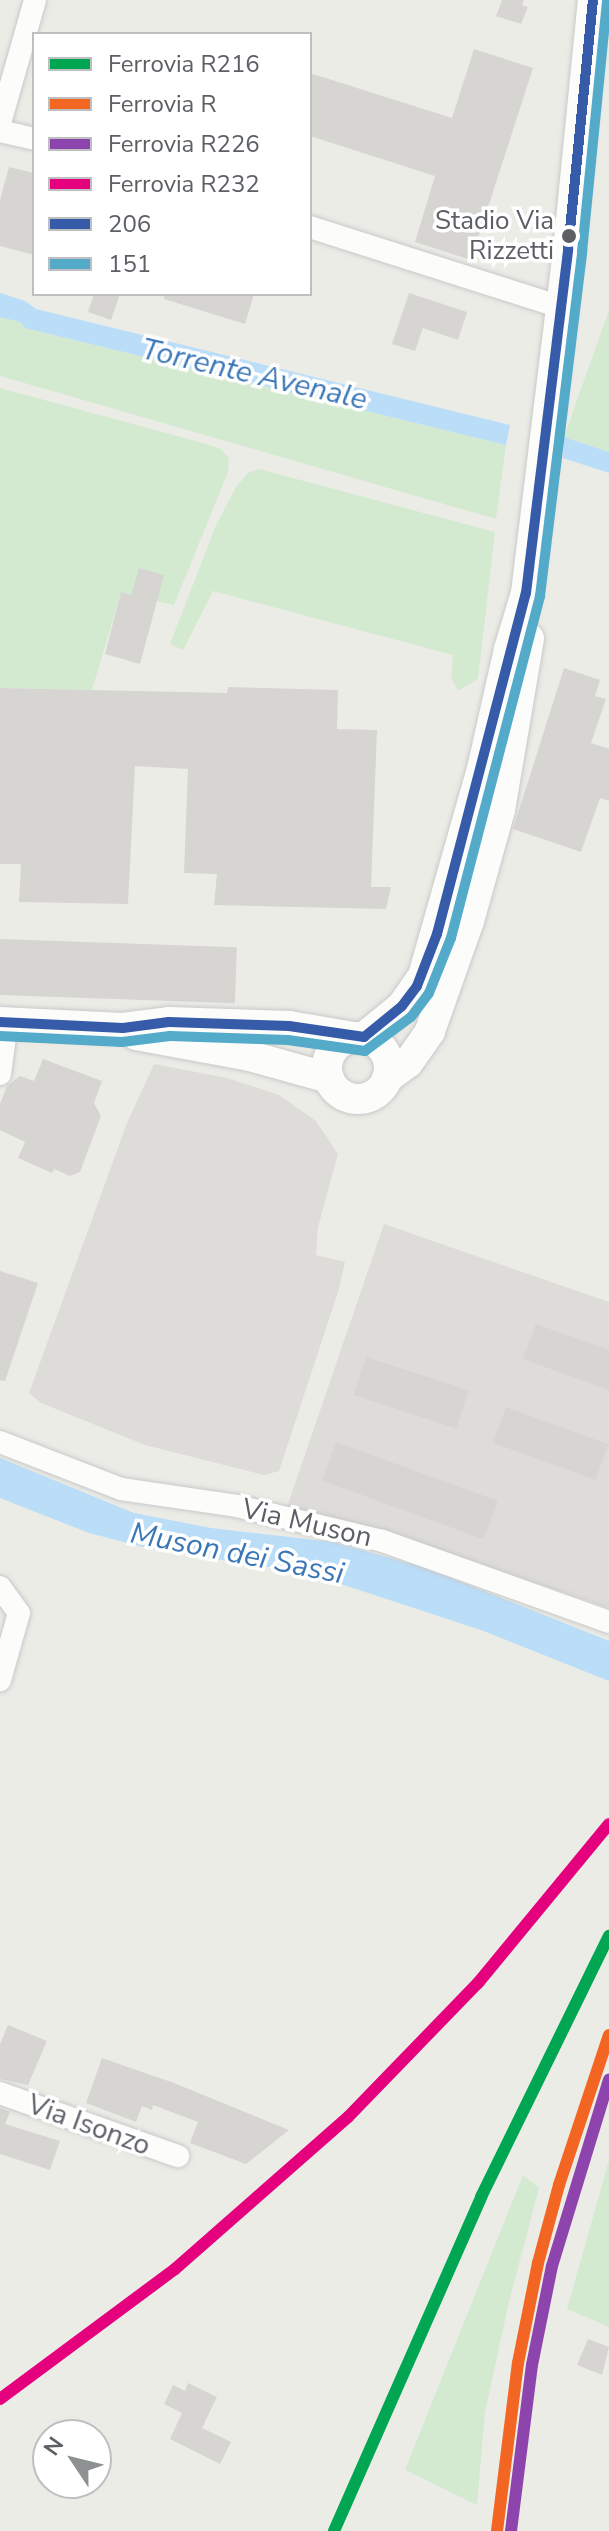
<!DOCTYPE html>
<html>
<head>
<meta charset="utf-8">
<style>
  body { margin:0 }
  #map { position:relative; width:609px; height:2531px; overflow:hidden; background:#ecece7; font-family:"Nunito Sans",sans-serif }
  div>[style] { position:absolute }
  .industrial>* { inset:0; background:#dddcd8 }
  .green>* { inset:0; background:#d3ead1 }
  .water>* { inset:0; background:#baddf8 }
  .building>* { inset:0; background:#d6d5d2; transform-origin:0 0 }
  .roads { filter:drop-shadow(0 0 2px #c9c9c9) drop-shadow(0 0 2px #c9c9c9) }
  .street>* { height:22px; margin:-11px; padding:0 11px; transform-origin:11px; border-radius:11px; background:#fcfcfb }
  .secondary>* { height:30px; margin:-15px; padding:0 15px; transform-origin:15px; border-radius:15px; background:#fcfcfb }
  .secondary>.ring { margin:-15px; padding:0; box-sizing:content-box; background:none; border:30px solid #fcfcfb; border-radius:50% }
  .bus-1>* { height:10px; margin:-5px; padding:0 5px; transform-origin:5px; border-radius:5px; background:#365ba9 }
  .bus-2>* { height:10px; margin:-5px; padding:0 5px; transform-origin:5px; border-radius:5px; background:#54aac9 }
  .rail-1>* { height:12px; margin:-6px; padding:0 6px; transform-origin:6px; border-radius:6px; background:#00a651 }
  .rail-2>* { height:12px; margin:-6px; padding:0 6px; transform-origin:6px; border-radius:6px; background:#f26522 }
  .rail-3>* { height:12px; margin:-6px; padding:0 6px; transform-origin:6px; border-radius:6px; background:#8e44ad }
  .rail-4>* { height:12px; margin:-6px; padding:0 6px; transform-origin:6px; border-radius:6px; background:#e5007d }
  .dots>* { width:22px; height:22px; translate:-50% -50%; box-sizing:border-box; border:4px solid #fff; border-radius:50% }
  span { translate:-50% -50%; white-space:nowrap; text-align:center; line-height:1.15; -webkit-text-stroke:7px #fff; paint-order:stroke }
  .bus-label { font-size:26px; color:#5c6065 }
  .right { translate:-100% -50%; text-align:right }
  .street-label { font-size:28px; color:#5c6065 }
  .water-label { font-size:30px; color:#3b77b7; font-style:italic }
  .legend { position:absolute; left:32px; top:32px; width:280px; height:264px; box-sizing:border-box; background:#fff; border:2px solid #bebfc1; margin:0; padding:10px 14px; list-style:none; font-size:24px; color:#5c6065 }
  .legend li { display:flex; align-items:center; gap:16px; height:40px }
  .legend b { width:40px; border:2px solid #bebfc1 }
  .north { position:absolute; left:32px; top:2419px; width:80px; height:80px; box-sizing:border-box; background:#fff; border:2px solid #bebfc1; border-radius:50%; rotate:305deg; font-size:22px; font-weight:700; line-height:32px; text-align:center; color:#5c6065 }
  .north::after { content:''; display:block; margin:auto; width:28px; height:36px; background:#8e9192; clip-path:polygon(50% 0,100% 100%,50% 72%,0 100%) }
</style>
</head>
<body>
<div id="map">
  <div class="industrial">
    <div style="clip-path:polygon(154px 1064px,227px 1078px,279px 1095px,316px 1121px,338px 1154px,318px 1227px,316px 1255px,345px 1262px,339px 1289px,279px 1471px,264px 1475px,145px 1445px,41px 1403px,29px 1393px,127px 1123px)"></div>
    <div style="clip-path:polygon(384px 1224px,609px 1302px,609px 1608px,432px 1547px,286px 1510px)"></div>
  </div>
  <div class="green">
    <div style="clip-path:polygon(609px 310px,609px 452px,564px 437px)"></div>
    <div style="clip-path:polygon(0 317px,21px 322px,25px 328px,506px 445px,496px 519px,0 376px)"></div>
    <div style="clip-path:polygon(0 388px,203px 443px,221px 449px,229px 458px,228px 472px,174px 605px,155px 601px,163px 575px,139px 569px,131px 595px,121px 593px,92px 690px,0 688px)"></div>
    <div style="clip-path:polygon(259px 469px,495px 532px,478px 679px,458px 691px,451px 677px,453px 655px,213px 591px,183px 650px,170px 644px,216px 525px,236px 487px,248px 473px)"></div>
    <div style="clip-path:polygon(609px 2160px,609px 2327px,567px 2309px)"></div>
    <div style="clip-path:polygon(523px 2175px,539px 2188px,508px 2306px,485px 2413px,477px 2505px,405px 2470px)"></div>
  </div>
  <div class="water">
    <div style="clip-path:polygon(0 293px,25px 301px,36px 309px,510px 425px,506px 445px,25px 328px,20px 322px,0 317px)"></div>
    <div style="clip-path:polygon(564px 437px,609px 452px,609px 473px,563px 458px)"></div>
    <div style="clip-path:polygon(0 1458px,134px 1513px,211px 1528px,333px 1542px,429px 1569px,609px 1641px,609px 1681px,481px 1630px,307px 1573px,151px 1549px,89px 1533px,0 1498px)"></div>
  </div>
  <div class="building">
    <div style="clip-path:polygon(502px 0,524px 0,522px 5px,528px 7px,521px 24px,496px 16px)"></div>
    <div style="clip-path:polygon(474px 49px,533px 68px,471px 260px,415px 242px,435px 176px,310px 136px,310px 73px,452px 118px)"></div>
    <div style="clip-path:polygon(9px 167px,34px 173px,34px 255px,0 246px,0 200px)"></div>
    <div style="clip-path:polygon(409px 293px,467px 312px,458px 340px,423px 328px,415px 351px,392px 344px)"></div>
    <div style="clip-path:polygon(94px 294px,120px 294px,111px 320px,88px 312px)"></div>
    <div style="clip-path:polygon(164px 294px,254px 294px,245px 324px,164px 299px)"></div>
    <div style="clip-path:polygon(139px 568px,164px 575px,140px 664px,105px 654px,121px 592px,131px 595px)"></div>
    <div style="clip-path:polygon(564px 668px,600px 680px,595px 696px,606px 699px,591px 743px,609px 749px,609px 801px,600px 798px,581px 852px,513px 829px)"></div>
    <div style="clip-path:polygon(228px 687px,338px 690px,337px 729px,377px 730px,371px 887px,391px 887px,386px 909px,214px 905px,217px 874px,184px 873px,188px 769px,135px 766px,128px 904px,19px 902px,21px 864px,0 864px,0 688px,227px 693px)"></div>
    <div style="left:0;top:939px;width:237px;height:56px;rotate:2deg"></div>
    <div style="clip-path:polygon(43px 1059px,102px 1081px,94px 1103px,101px 1116px,80px 1172px,70px 1176px,54px 1169px,52px 1173px,18px 1158px,25px 1142px,0 1130px,0 1104px,7px 1086px,20px 1076px,34px 1081px)"></div>
    <div style="clip-path:polygon(0 1271px,38px 1283px,5px 1381px,0 1380px)"></div>
    <div style="clip-path:polygon(536px 1324px,609px 1350px,609px 1390px,523px 1359px)"></div>
    <div style="left:366px;top:1357px;width:108px;height:40px;rotate:18deg"></div>
    <div style="left:506px;top:1407px;width:109px;height:38px;rotate:20deg"></div>
    <div style="left:336px;top:1442px;width:172px;height:41px;rotate:20deg"></div>
    <div style="clip-path:polygon(8px 2025px,47px 2041px,28px 2085px,0 2079px,0 2044px)"></div>
    <div style="clip-path:polygon(102px 2058px,174px 2083px,289px 2130px,246px 2164px,190px 2143px,198px 2122px,153px 2105px,152px 2110px,142px 2106px,136px 2122px,86px 2103px)"></div>
    <div style="clip-path:polygon(0 2108px,10px 2112px,5px 2124px,60px 2141px,50px 2170px,0 2154px)"></div>
    <div style="clip-path:polygon(588px 2339px,609px 2347px,602px 2375px,577px 2365px)"></div>
    <div style="clip-path:polygon(188px 2383px,217px 2397px,202px 2428px,231px 2442px,220px 2464px,170px 2439px,182px 2413px,164px 2404px,173px 2385px,185px 2391px)"></div>
  </div>
  <div class="roads">
    <div class="street">
      <div style="left:0;top:123px;width:128px;rotate:-74.1deg"></div>
      <div style="left:0;top:131px;width:35px;rotate:13deg"></div>
      <div style="left:310px;top:227px;width:262px;rotate:17.7deg"></div>
      <div style="left:0;top:1074px;width:52px;rotate:-82.3deg"></div>
      <div style="left:0;top:1442px;width:130px;rotate:21.2deg"></div>
      <div style="left:121px;top:1489px;width:117px;rotate:8.3deg"></div>
      <div style="left:237px;top:1506px;width:150px;rotate:13.5deg"></div>
      <div style="left:383px;top:1541px;width:240px;rotate:19.7deg"></div>
      <div style="left:0;top:1587px;width:32px;rotate:54deg"></div>
      <div style="left:19px;top:1613px;width:70px;rotate:105.8deg"></div>
      <div style="left:0;top:2093px;width:189px;rotate:19.5deg"></div>
    </div>
    <div class="secondary">
      <div style="left:0;top:1022px;width:123px;rotate:2.8deg"></div>
      <div style="left:123px;top:1028px;width:46px;rotate:-7.4deg"></div>
      <div style="left:169px;top:1022px;width:120px;rotate:1.9deg"></div>
      <div style="left:289px;top:1026px;width:66px;rotate:9.6deg"></div>
      <div style="left:136px;top:1035px;width:116px;rotate:10.4deg"></div>
      <div style="left:250px;top:1056px;width:82px;rotate:15.6deg"></div>
      <div class="ring" style="left:327px;top:1037px;width:32px;height:32px"></div>
      <div style="left:364px;top:1037px;width:49px;rotate:-39.2deg"></div>
      <div style="left:402px;top:1006px;width:37px;rotate:-55deg"></div>
      <div style="left:423px;top:976px;width:215px;rotate:-74.1deg"></div>
      <div style="left:482px;top:769px;width:123px;rotate:-77.3deg"></div>
      <div style="left:509px;top:649px;width:59px;rotate:-73.1deg"></div>
      <div style="left:526px;top:593px;width:346px;rotate:-83deg"></div>
      <div style="left:568px;top:250px;width:251px;rotate:-84.3deg"></div>
      <div style="left:387px;top:1078px;width:26px;rotate:-36deg"></div>
      <div style="left:408px;top:1063px;width:39px;rotate:-55deg"></div>
      <div style="left:430px;top:1031px;width:117px;rotate:-70.5deg"></div>
      <div style="left:469px;top:921px;width:115px;rotate:-74.4deg"></div>
      <div style="left:500px;top:810px;width:174px;rotate:-80.4deg"></div>
    </div>
  </div>
  <div class="bus-1">
    <div style="left:0;top:1022px;width:123px;rotate:2.8deg"></div>
    <div style="left:123px;top:1028px;width:46px;rotate:-7.4deg"></div>
    <div style="left:169px;top:1022px;width:120px;rotate:1.9deg"></div>
    <div style="left:289px;top:1026px;width:76px;rotate:8.3deg"></div>
    <div style="left:364px;top:1037px;width:49px;rotate:-39.2deg"></div>
    <div style="left:402px;top:1006px;width:25px;rotate:-53deg"></div>
    <div style="left:417px;top:986px;width:56px;rotate:-69deg"></div>
    <div style="left:437px;top:934px;width:352px;rotate:-75.4deg"></div>
    <div style="left:526px;top:593px;width:346px;rotate:-83deg"></div>
    <div style="left:568px;top:250px;width:251px;rotate:-84.3deg"></div>
  </div>
  <div class="bus-2">
    <div style="left:0;top:1036px;width:122px;rotate:2.8deg"></div>
    <div style="left:122px;top:1042px;width:48px;rotate:-7.1deg"></div>
    <div style="left:170px;top:1036px;width:118px;rotate:1.9deg"></div>
    <div style="left:288px;top:1040px;width:78px;rotate:8.1deg"></div>
    <div style="left:365px;top:1051px;width:57px;rotate:-36.5deg"></div>
    <div style="left:411px;top:1017px;width:30px;rotate:-53deg"></div>
    <div style="left:429px;top:993px;width:59px;rotate:-68.2deg"></div>
    <div style="left:451px;top:938px;width:353px;rotate:-75.4deg"></div>
    <div style="left:540px;top:596px;width:347px;rotate:-83deg"></div>
    <div style="left:582px;top:252px;width:252px;rotate:-84.3deg"></div>
  </div>
  <div class="rail-1">
    <div style="left:334px;top:2531px;width:365px;rotate:-66.2deg"></div>
    <div style="left:481px;top:2197px;width:291px;rotate:-63.9deg"></div>
  </div>
  <div class="rail-2">
    <div style="left:497px;top:2531px;width:169px;rotate:-82.9deg"></div>
    <div style="left:518px;top:2363px;width:102px;rotate:-78.7deg"></div>
    <div style="left:538px;top:2263px;width:81px;rotate:-74.9deg"></div>
    <div style="left:559px;top:2185px;width:158px;rotate:-71.6deg"></div>
  </div>
  <div class="rail-3">
    <div style="left:511px;top:2531px;width:167px;rotate:-82.8deg"></div>
    <div style="left:532px;top:2365px;width:101px;rotate:-78.6deg"></div>
    <div style="left:552px;top:2266px;width:195px;rotate:-73deg"></div>
  </div>
  <div class="rail-4">
    <div style="left:0;top:2399px;width:218px;rotate:-36.6deg"></div>
    <div style="left:175px;top:2269px;width:230px;rotate:-41.3deg"></div>
    <div style="left:348px;top:2117px;width:187px;rotate:-45.9deg"></div>
    <div style="left:478px;top:1983px;width:206px;rotate:-50.5deg"></div>
  </div>
  <div class="dots">
    <div style="left:569px;top:236px;background:#5c6065"></div>
  </div>
  <div class="bus-label">
    <span class="right" style="left:554px;top:236px">Stadio Via<br>Rizzetti</span>
  </div>
  <div class="street-label">
    <span style="left:307px;top:1523px;rotate:13deg">Via Muson</span>
    <span style="left:89px;top:2125px;rotate:20deg">Via Isonzo</span>
  </div>
  <div class="water-label">
    <span style="left:254px;top:375px;rotate:13deg">Torrente Avenale</span>
    <span style="left:237px;top:1554px;rotate:11deg">Muson dei Sassi</span>
  </div>
  <ul class="legend">
  <li><b style="height:10px;background:#00a651"></b>Ferrovia R216</li>
  <li><b style="height:10px;background:#f26522"></b>Ferrovia R</li>
  <li><b style="height:10px;background:#8e44ad"></b>Ferrovia R226</li>
  <li><b style="height:10px;background:#e5007d"></b>Ferrovia R232</li>
  <li><b style="height:10px;background:#365ba9"></b>206</li>
  <li><b style="height:10px;background:#54aac9"></b>151</li>
  </ul>
  <div class="north">N</div>
</div>
</body>
</html>
